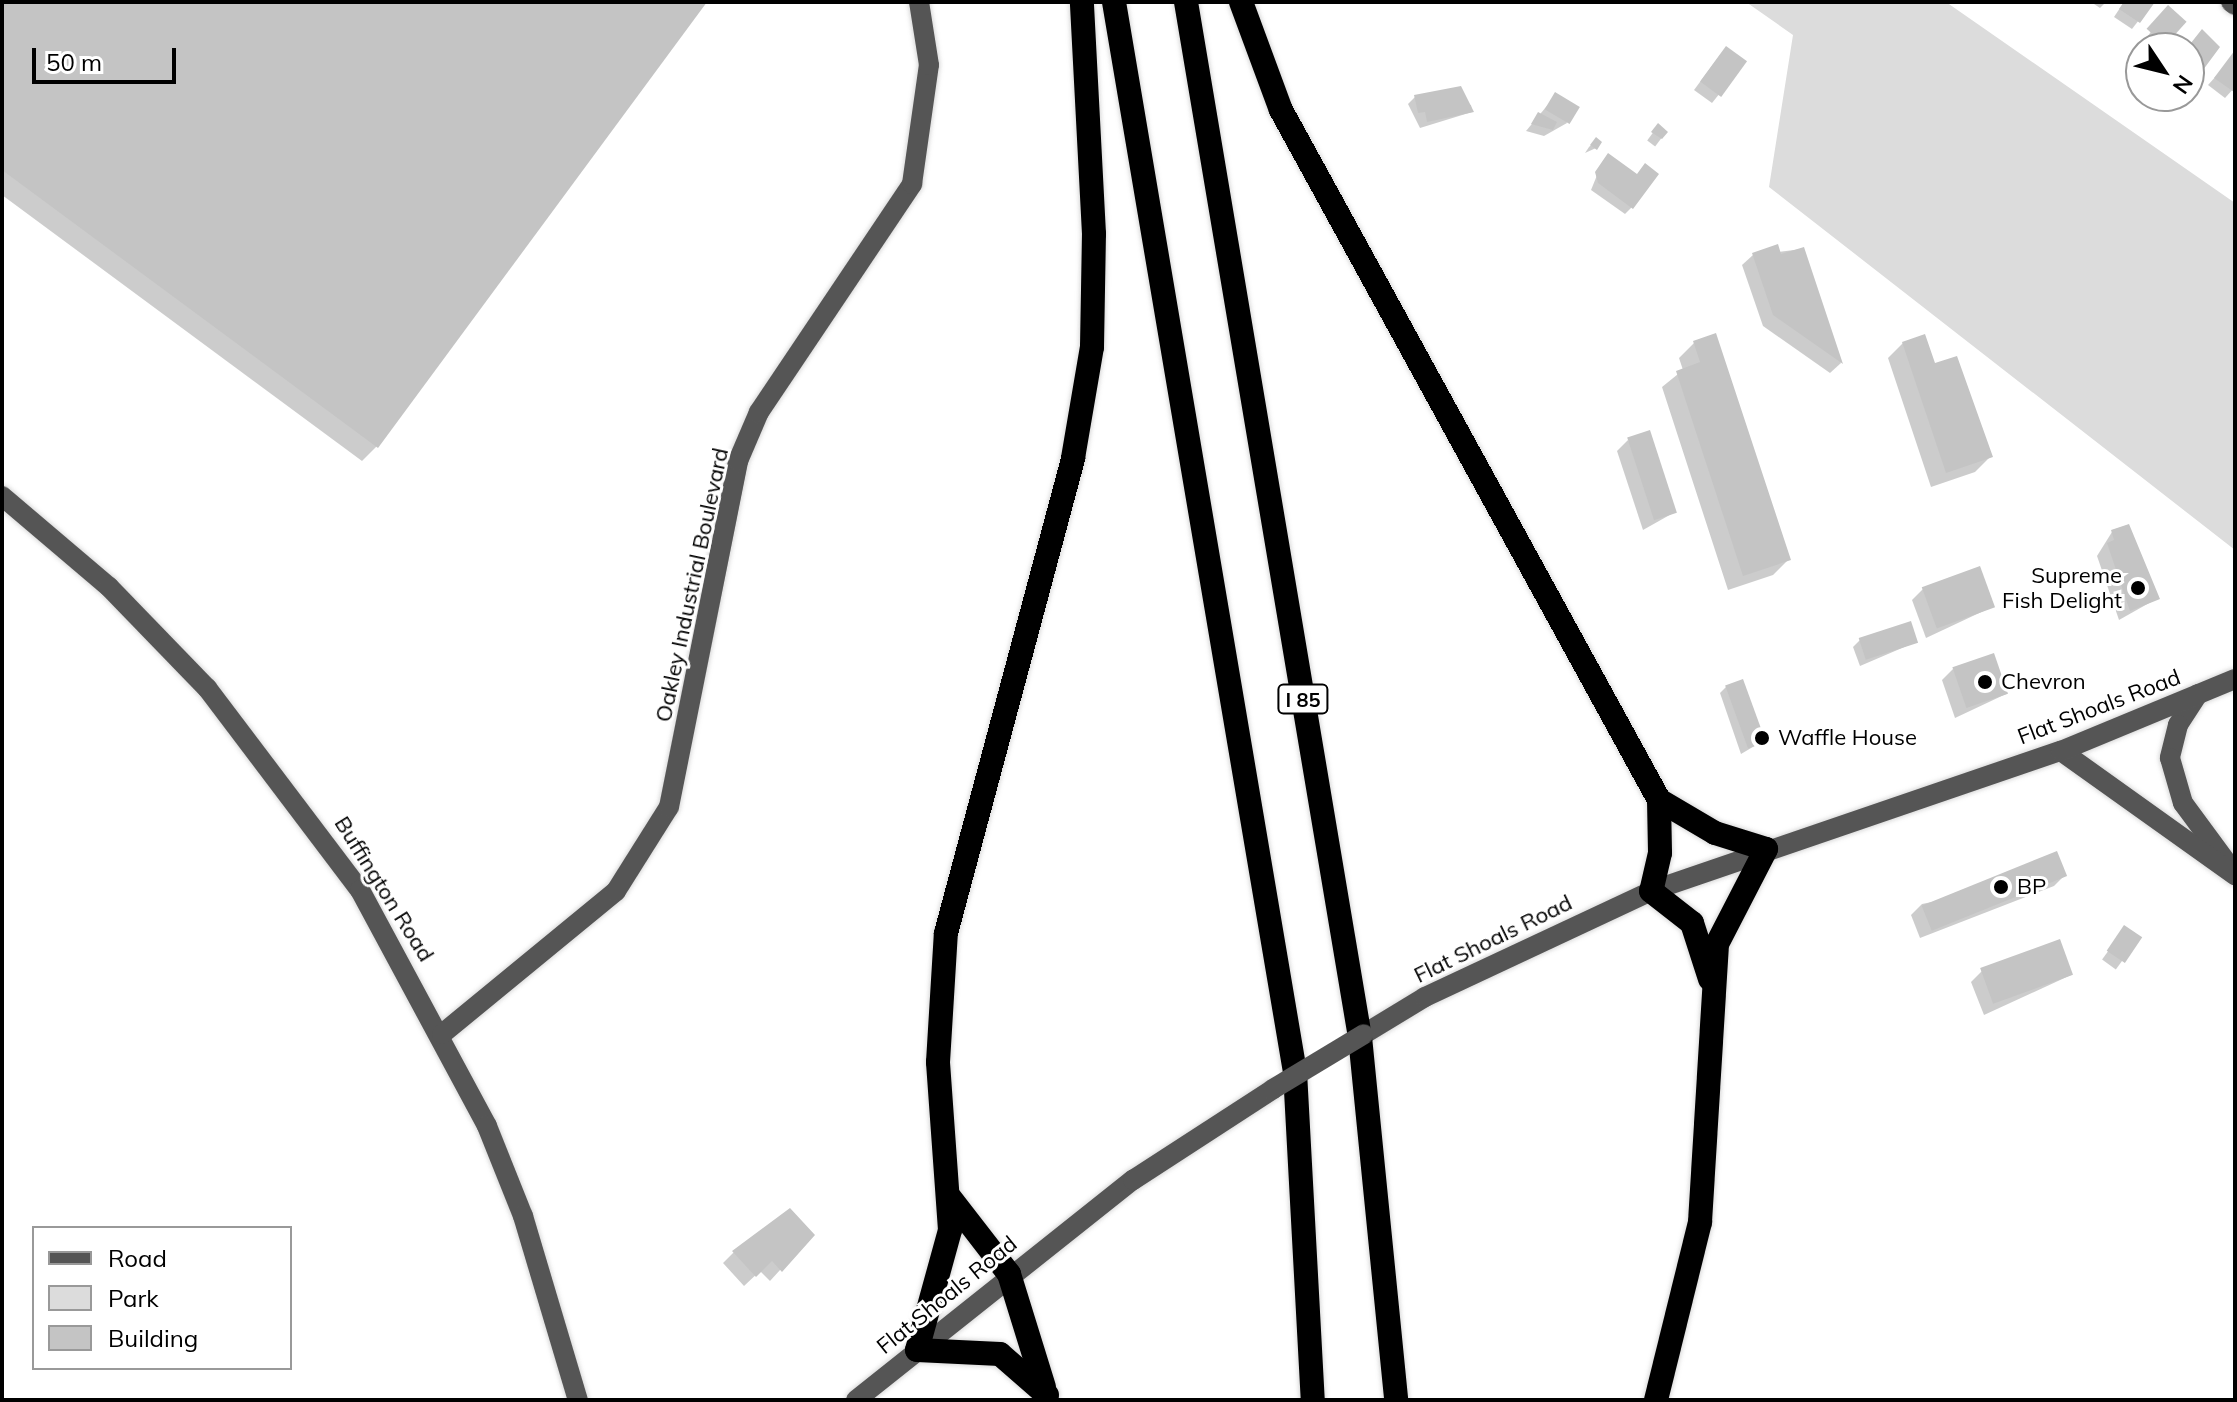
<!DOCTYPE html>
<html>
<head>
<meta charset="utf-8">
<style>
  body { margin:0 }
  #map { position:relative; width:2237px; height:1402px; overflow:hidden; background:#fff; font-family:Mulish,sans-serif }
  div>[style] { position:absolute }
  .green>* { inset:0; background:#dcdcdc }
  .shadow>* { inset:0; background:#0003; transform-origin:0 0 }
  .building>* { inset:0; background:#c4c4c4; transform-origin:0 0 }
  .roads { filter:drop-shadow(0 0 2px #dbdbdb) drop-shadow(0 0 2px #dbdbdb) }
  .minor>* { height:20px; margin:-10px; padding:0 10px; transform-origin:10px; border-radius:10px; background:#555 }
  .highway>* { height:24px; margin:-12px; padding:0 12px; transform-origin:12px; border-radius:12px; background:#000 }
  .minor-bridge>* { height:20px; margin:-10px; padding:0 10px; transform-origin:10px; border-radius:10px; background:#555 }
  .dots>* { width:22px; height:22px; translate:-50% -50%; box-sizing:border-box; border:4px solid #fff; border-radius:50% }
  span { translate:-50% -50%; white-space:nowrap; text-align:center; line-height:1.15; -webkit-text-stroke:6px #fff; paint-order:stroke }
  .shield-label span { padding:2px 6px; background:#fff; border:2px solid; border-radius:6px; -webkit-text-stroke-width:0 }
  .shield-label { font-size:20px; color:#000; font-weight:700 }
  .poi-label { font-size:22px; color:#000 }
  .right { translate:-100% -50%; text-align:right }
  .left { translate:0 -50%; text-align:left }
  .street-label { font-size:22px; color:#000 }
  .frame { position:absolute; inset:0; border:4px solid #000; pointer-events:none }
  .legend { position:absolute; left:32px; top:1226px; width:260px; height:144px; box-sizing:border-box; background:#fff; border:2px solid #999; margin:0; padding:10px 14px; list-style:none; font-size:24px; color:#000 }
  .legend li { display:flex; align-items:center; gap:16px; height:40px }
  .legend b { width:40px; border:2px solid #999 }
  .north { position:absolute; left:2125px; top:32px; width:80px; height:80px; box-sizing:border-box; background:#fff; border:2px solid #999; border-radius:50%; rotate:125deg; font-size:22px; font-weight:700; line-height:32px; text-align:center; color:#000 }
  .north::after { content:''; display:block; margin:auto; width:28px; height:36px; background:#000; clip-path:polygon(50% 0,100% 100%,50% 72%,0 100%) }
  .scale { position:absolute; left:32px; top:48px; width:144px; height:36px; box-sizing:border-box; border:4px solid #000; border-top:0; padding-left:10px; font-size:24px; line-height:28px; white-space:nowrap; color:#000; -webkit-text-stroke:6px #fff; paint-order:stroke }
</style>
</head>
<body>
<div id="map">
  <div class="green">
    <div style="clip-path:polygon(1746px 2px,1946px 2px,2235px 203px,2235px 550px,1769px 187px,1793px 35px)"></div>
  </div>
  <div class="shadow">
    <div style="clip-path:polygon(2px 2px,377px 446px,362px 461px,2px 195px)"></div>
    <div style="clip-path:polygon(2091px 2px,2106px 2px,2100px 8px)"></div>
    <div style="clip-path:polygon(2124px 2px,2153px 2px,2132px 29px,2114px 17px)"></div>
    <div style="clip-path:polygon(2168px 8px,2170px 45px,2157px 48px,2145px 40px)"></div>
    <div style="clip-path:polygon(2217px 47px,2201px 69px,2189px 75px,2189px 48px)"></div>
    <div style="clip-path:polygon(1720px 55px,1745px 62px,1712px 103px,1694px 90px)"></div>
    <div style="clip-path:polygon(2235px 55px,2235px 87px,2225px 98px,2208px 85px)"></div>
    <div style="clip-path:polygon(1556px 95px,1567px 123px,1544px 136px,1526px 131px)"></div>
    <div style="clip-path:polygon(1415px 97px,1471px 105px,1472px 112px,1420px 128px,1408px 104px)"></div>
    <div style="left:1658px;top:126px;width:10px;height:18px;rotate:37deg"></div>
    <div style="clip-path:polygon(1596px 140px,1596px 148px,1585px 153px,1589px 147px)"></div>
    <div style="clip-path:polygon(1602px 163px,1632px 207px,1625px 214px,1591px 190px)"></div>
    <div style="clip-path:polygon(1802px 249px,1841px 363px,1830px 373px,1763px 326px,1742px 265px,1753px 255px)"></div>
    <div style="clip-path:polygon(1694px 343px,1788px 560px,1773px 575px,1728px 590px,1662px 387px,1683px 370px,1679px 358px)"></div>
    <div style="clip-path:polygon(1903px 343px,1933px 366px,1990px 457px,1975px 472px,1931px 487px,1888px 358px)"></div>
    <div style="clip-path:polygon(1628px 440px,1675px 512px,1643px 530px,1617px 451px)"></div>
    <div style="clip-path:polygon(2129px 527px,2158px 598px,2119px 620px,2097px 556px,2112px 532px)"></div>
    <div style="clip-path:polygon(1923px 589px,1992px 607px,1926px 638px,1912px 600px)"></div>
    <div style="clip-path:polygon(1860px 640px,1916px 642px,1860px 666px,1853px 647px)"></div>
    <div style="clip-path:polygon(1953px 669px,2006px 694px,1955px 718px,1942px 680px)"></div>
    <div style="clip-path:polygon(1727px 686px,1763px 741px,1741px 754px,1720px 693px)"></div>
    <div style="clip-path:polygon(2065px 875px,2054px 886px,1920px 938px,1911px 915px,1922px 904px)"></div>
    <div style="left:2125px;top:928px;width:17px;height:39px;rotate:36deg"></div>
    <div style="clip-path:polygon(1982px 971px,2071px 975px,1984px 1015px,1971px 982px)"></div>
    <div style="clip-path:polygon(812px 1235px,770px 1281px,760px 1271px,744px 1286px,723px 1263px,734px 1252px)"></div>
  </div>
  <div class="building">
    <div style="clip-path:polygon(2px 2px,707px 2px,378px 448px,2px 170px)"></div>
    <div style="clip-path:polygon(2124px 2px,2155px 2px,2140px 23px,2119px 9px)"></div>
    <div style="left:2168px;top:5px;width:25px;height:32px;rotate:42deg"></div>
    <div style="clip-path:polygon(2202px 29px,2220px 47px,2203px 70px,2196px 65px,2192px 72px,2187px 48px)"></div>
    <div style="left:1726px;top:46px;width:26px;height:44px;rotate:36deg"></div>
    <div style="clip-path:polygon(2235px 50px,2235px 90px,2234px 92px,2214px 78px)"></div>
    <div style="clip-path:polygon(1461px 86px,1474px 112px,1427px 122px,1425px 112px,1418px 113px,1414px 95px)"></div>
    <div style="left:1555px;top:92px;width:29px;height:20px;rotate:31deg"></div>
    <div style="clip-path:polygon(1538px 112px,1557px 122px,1553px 130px,1531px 124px)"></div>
    <div style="clip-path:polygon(1658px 123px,1668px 132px,1662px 139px,1651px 132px)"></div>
    <div style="clip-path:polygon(1596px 137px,1602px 142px,1597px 150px,1590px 145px)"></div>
    <div style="clip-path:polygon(1608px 153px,1637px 174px,1645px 163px,1659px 174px,1633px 209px,1598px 183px,1595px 172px)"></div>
    <div style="clip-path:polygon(1778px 244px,1781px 254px,1804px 247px,1843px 364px,1773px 315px,1752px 253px)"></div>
    <div style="clip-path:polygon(1716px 333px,1791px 560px,1743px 576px,1676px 371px,1700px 362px,1693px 341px)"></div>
    <div style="clip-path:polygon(1925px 334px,1935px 363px,1957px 356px,1993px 457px,1946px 473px,1902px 342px)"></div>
    <div style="left:1650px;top:430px;width:87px;height:24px;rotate:72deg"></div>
    <div style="clip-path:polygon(2129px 524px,2160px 599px,2130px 611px,2107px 543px,2114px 540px,2111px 530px)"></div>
    <div style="left:1980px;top:566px;width:44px;height:62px;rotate:70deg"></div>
    <div style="left:1911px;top:621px;width:23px;height:55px;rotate:72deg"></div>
    <div style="left:1994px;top:653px;width:43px;height:44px;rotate:71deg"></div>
    <div style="left:1743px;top:679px;width:67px;height:19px;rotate:70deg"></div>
    <div style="left:2057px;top:851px;width:27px;height:146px;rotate:68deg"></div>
    <div style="left:2124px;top:925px;width:22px;height:31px;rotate:34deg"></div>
    <div style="left:2060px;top:939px;width:38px;height:85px;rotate:70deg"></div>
    <div style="clip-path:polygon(790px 1208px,815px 1235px,782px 1272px,772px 1261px,756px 1277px,732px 1251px)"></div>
  </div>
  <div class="roads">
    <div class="minor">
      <div style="left:2231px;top:2px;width:5px;rotate:37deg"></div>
      <div style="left:2px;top:496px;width:140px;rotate:40.4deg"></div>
      <div style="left:109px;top:587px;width:141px;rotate:45.9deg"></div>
      <div style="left:207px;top:688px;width:253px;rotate:52.9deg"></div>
      <div style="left:360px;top:890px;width:268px;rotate:61.7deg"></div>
      <div style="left:487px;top:1126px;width:97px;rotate:68.2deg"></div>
      <div style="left:523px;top:1216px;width:192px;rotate:73.4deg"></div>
      <div style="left:2198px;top:694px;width:37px;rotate:123deg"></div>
      <div style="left:2178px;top:725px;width:34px;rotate:104deg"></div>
      <div style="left:2170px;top:758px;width:47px;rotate:73.9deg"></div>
      <div style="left:2183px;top:803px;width:71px;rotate:53.6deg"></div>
      <div style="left:2061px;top:751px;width:214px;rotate:35.5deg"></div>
      <div style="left:442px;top:1034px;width:225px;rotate:-39.4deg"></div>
      <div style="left:616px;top:891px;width:99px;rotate:-57.8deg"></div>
      <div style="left:669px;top:807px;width:353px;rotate:-78.7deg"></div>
      <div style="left:738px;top:461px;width:53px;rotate:-66.8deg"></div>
      <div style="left:759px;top:412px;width:275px;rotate:-56.1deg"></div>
      <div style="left:912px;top:184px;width:120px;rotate:-81.9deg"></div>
      <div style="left:929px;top:65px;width:64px;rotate:-99deg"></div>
      <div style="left:1364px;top:1034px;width:71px;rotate:-31.2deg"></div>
      <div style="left:1425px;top:997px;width:250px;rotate:-25.1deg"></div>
      <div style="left:1651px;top:891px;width:433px;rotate:-18.9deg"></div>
      <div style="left:2061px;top:751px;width:188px;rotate:-22.5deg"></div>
      <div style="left:856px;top:1400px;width:354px;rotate:-38.5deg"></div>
      <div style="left:1133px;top:1180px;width:167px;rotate:-33deg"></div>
    </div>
    <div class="highway">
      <div style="left:1114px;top:2px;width:1085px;rotate:80.4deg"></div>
      <div style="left:1295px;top:1072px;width:328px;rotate:86.9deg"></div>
      <div style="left:1186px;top:2px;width:1050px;rotate:80.46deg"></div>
      <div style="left:1360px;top:1037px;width:365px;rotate:84.3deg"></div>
      <div style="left:1241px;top:2px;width:115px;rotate:69.7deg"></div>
      <div style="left:1281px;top:110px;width:787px;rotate:61.28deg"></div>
      <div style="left:1659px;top:800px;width:53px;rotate:88.9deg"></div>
      <div style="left:1660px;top:853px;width:39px;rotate:103deg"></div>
      <div style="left:1651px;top:891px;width:52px;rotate:38deg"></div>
      <div style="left:1692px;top:923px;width:59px;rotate:72.2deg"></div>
      <div style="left:951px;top:1199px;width:95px;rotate:52.3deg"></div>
      <div style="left:1009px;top:1274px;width:118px;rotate:72.8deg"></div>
      <div style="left:1047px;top:1395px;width:62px;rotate:-138.9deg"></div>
      <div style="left:1000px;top:1354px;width:83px;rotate:-177.2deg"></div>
      <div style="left:917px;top:1350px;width:124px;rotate:-74.6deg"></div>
      <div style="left:950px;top:1230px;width:168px;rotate:-94.1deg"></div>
      <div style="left:938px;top:1062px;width:129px;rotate:-86.5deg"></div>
      <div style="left:946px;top:933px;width:492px;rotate:-75deg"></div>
      <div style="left:1073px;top:458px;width:113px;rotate:-80.3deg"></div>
      <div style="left:1092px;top:347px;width:113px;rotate:-89deg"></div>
      <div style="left:1094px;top:234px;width:232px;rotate:-93deg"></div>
      <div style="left:1656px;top:1400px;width:183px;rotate:-76.1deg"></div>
      <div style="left:1700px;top:1222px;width:279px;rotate:-86.5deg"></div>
      <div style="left:1717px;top:944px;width:107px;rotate:-62.7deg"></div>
      <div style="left:1766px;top:849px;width:53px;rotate:-162.6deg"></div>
      <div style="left:1715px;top:833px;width:65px;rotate:-149.5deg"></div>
    </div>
  </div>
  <div class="minor-bridge">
    <div style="left:1273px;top:1089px;width:106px;rotate:-31.1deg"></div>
  </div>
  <div class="dots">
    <div style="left:2138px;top:588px;background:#000"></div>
    <div style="left:1985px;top:682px;background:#000"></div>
    <div style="left:1762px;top:738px;background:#000"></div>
    <div style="left:2001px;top:887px;background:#000"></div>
  </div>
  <div class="shield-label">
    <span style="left:1303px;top:699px">I 85</span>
  </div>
  <div class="poi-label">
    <span class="right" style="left:2122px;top:588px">Supreme<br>Fish Delight</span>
    <span class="left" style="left:2001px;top:682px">Chevron</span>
    <span class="left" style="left:1778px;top:738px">Waffle House</span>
    <span class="left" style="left:2017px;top:887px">BP</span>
  </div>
  <div class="street-label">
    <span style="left:692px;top:585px;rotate:-78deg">Oakley Industrial Boulevard</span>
    <span style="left:2099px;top:707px;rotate:-21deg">Flat Shoals Road</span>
    <span style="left:384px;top:889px;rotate:58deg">Buffington Road</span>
    <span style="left:1493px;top:939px;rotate:-26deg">Flat Shoals Road</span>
    <span style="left:947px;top:1295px;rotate:-39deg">Flat Shoals Road</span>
  </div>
  <div class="frame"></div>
  <ul class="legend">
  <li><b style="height:10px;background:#555"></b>Road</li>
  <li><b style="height:22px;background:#dcdcdc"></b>Park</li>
  <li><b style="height:22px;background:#c4c4c4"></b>Building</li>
  </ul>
  <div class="north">N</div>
  <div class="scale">50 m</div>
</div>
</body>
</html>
